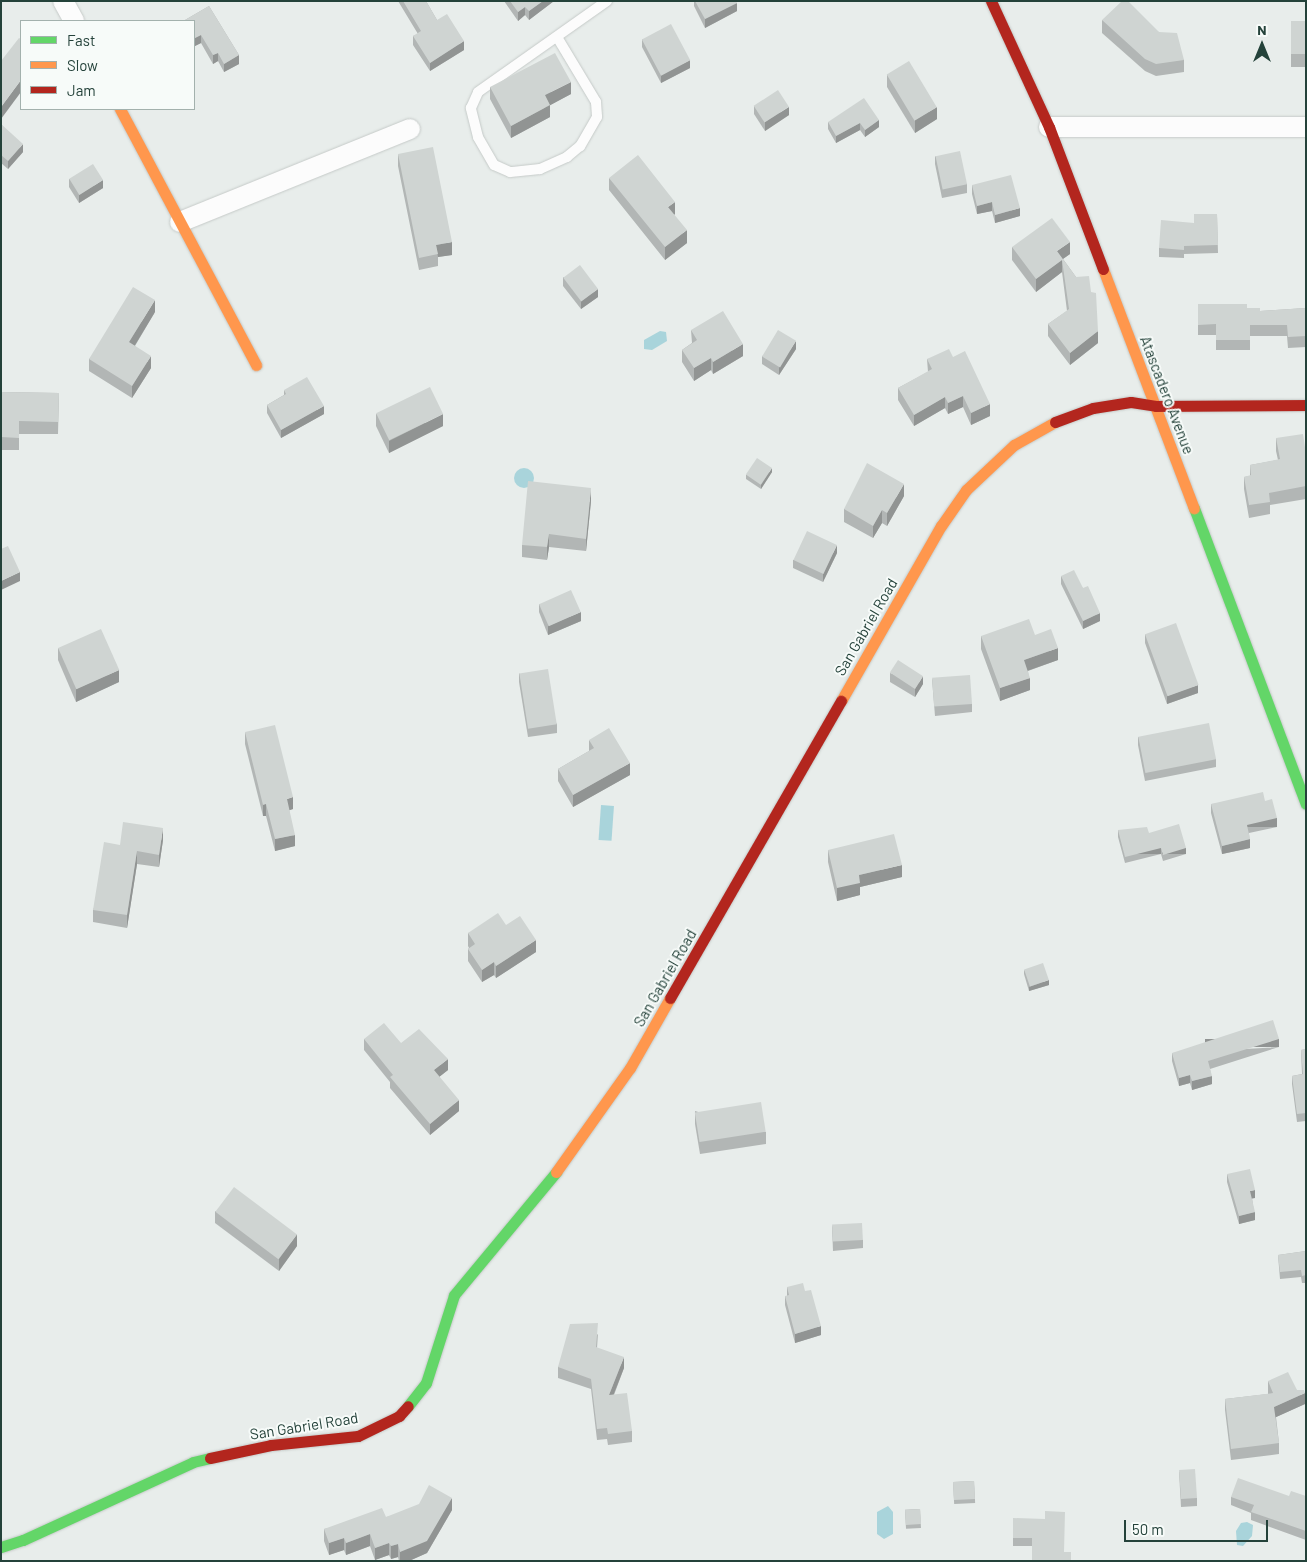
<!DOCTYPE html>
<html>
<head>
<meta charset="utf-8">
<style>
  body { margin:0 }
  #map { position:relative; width:1307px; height:1562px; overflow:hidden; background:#e8edeb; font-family:Barlow,sans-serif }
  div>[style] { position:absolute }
  .water>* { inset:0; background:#a9d4db; transform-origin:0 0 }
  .round { border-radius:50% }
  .roads { filter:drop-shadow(0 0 1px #c5cac8) drop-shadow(0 0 1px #c5cac8) }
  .lane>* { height:10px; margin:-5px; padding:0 5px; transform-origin:5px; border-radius:5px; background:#fcfcfc }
  .street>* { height:20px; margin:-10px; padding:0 10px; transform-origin:10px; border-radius:10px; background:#fcfcfc }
  .fast>* { height:11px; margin:-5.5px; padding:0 5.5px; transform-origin:5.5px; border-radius:5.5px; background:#63d668 }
  .slow>* { height:11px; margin:-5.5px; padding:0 5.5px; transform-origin:5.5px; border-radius:5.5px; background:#ff974d }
  .jam>* { height:11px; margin:-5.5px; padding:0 5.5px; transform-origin:5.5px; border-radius:5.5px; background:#b3261e }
  .wall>* { inset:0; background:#b2b6b5; transform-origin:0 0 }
  .shaded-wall>* { inset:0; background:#919493; transform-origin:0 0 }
  .building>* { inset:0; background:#cfd4d2; transform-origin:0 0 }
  span { translate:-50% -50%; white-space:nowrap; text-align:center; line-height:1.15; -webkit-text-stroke:4px #f7fbf9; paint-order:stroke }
  .street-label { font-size:15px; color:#24423a }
  .frame { position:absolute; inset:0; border:2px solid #24423a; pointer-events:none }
  .legend { position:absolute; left:20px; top:20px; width:175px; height:90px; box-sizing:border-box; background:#f7fbf9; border:1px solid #a3b1ad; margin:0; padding:6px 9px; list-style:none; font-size:15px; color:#24423a }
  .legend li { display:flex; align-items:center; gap:10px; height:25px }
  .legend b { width:25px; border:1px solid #a3b1ad }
  .north { position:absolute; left:1237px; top:20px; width:50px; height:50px; -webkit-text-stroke:4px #f7fbf9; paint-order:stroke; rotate:0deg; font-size:14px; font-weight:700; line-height:20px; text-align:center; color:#24423a }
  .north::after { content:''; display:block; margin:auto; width:18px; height:22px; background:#24423a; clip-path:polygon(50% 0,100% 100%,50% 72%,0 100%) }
  .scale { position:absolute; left:1124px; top:1520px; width:144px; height:22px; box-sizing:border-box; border:2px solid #24423a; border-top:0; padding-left:6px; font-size:15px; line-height:18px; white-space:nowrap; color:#24423a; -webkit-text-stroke:4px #f7fbf9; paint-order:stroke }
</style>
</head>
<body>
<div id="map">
  <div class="water">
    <div style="clip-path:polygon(660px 331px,666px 332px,667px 341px,652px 350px,644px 349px,644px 340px)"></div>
    <div class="round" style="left:514px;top:468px;width:20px;height:20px"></div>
    <div style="left:601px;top:805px;width:13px;height:35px;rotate:4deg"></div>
    <div style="clip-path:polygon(888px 1506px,893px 1512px,893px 1534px,884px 1539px,877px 1534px,877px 1512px)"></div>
    <div style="clip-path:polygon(1247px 1522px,1253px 1525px,1252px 1536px,1243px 1546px,1237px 1545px,1236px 1531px,1241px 1523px)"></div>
  </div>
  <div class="roads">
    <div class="lane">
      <div style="left:557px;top:37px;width:76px;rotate:59deg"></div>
      <div style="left:596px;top:102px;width:15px;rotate:86deg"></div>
      <div style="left:597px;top:117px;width:34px;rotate:120deg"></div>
      <div style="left:580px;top:146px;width:17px;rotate:140deg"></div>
      <div style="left:567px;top:157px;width:30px;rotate:156deg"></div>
      <div style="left:540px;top:169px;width:30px;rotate:174deg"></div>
      <div style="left:510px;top:172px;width:17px;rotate:-156deg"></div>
      <div style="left:494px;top:165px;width:32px;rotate:-120deg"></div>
      <div style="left:478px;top:137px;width:30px;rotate:-104deg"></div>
      <div style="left:471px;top:108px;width:17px;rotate:-66deg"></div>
      <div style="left:478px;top:92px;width:158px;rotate:-35.2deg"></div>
    </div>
    <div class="street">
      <div style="left:63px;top:1px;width:23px;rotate:61deg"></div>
      <div style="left:1049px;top:127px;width:257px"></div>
      <div style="left:180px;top:222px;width:248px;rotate:-22deg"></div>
    </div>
    <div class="fast">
      <div style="left:1194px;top:508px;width:316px;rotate:69.3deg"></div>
      <div style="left:408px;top:1406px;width:29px;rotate:-52deg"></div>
      <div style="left:426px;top:1383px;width:92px;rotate:-72.3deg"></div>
      <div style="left:454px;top:1295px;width:160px;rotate:-50.3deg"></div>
      <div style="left:1px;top:1547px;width:23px;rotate:-18deg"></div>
      <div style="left:23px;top:1540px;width:187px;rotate:-24.6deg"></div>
      <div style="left:193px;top:1462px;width:17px;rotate:-13deg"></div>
    </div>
    <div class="slow">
      <div style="left:120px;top:109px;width:290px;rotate:62deg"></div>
      <div style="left:1103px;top:269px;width:256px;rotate:69.2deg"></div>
      <div style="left:841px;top:701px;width:202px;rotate:-60.3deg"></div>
      <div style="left:941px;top:526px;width:44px;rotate:-55.2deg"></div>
      <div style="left:966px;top:490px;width:66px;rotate:-43.2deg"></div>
      <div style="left:1014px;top:445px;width:47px;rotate:-29.3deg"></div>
      <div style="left:556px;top:1172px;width:128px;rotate:-54.6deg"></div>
      <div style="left:630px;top:1068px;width:81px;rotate:-60.3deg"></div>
    </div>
    <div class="jam">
      <div style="left:991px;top:1px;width:139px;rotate:65.3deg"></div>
      <div style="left:1049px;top:127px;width:152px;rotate:69.2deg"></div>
      <div style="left:1055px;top:422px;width:40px;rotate:-20.2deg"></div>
      <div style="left:1093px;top:408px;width:38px;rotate:-9deg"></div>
      <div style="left:1131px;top:402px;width:25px;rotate:9deg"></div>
      <div style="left:1156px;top:406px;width:150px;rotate:-0.4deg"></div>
      <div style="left:670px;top:998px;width:343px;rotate:-60.1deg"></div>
      <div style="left:210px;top:1458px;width:62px;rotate:-12deg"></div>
      <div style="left:271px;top:1445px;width:87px;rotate:-5.9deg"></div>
      <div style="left:358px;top:1436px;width:46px;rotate:-26deg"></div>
      <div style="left:399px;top:1416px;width:13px;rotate:-48deg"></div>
    </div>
  </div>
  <div class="wall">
    <div style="clip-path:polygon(398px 1px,426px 1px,437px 20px,464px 50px,430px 71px,413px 45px,413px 36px,418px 34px)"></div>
    <div style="clip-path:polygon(504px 1px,554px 1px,529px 20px,525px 15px,518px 21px)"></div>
    <div style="clip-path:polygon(694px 1px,736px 1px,737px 11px,705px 28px,694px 6px)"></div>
    <div style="clip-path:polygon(209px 6px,239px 55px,239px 64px,224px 72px,218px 61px,213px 64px,201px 43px,195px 46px,194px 43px,194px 21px,185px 21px,185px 20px)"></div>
    <div style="clip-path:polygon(1102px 20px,1159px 32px,1184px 60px,1184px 72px,1156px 76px,1145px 71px,1102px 33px)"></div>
    <div style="left:1306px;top:21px;width:46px;height:15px;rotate:90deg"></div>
    <div style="clip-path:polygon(642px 39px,690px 68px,661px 83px,642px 47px)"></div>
    <div style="clip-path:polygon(887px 74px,937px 119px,915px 133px,887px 87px)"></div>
    <div style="clip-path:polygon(490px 87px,571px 94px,550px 105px,550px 117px,511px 138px,490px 99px)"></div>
    <div style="clip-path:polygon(754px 106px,789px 115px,765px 131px,754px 114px)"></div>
    <div style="clip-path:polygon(879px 120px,879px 127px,865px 137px,860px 130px,836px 143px,828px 129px,828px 122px)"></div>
    <div style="clip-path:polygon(1px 124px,23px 152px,8px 169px,1px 163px)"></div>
    <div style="clip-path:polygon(398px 154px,452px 255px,438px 257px,438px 266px,419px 270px,398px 166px)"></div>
    <div style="clip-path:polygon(935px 156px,967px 184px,967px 193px,942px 198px,935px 164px)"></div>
    <div style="clip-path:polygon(609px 178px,675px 214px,674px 215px,687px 243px,665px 260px,609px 190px)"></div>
    <div style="clip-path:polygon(69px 179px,103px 188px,79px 203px,69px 187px)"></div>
    <div style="clip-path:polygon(972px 185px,1020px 216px,995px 223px,992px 211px,977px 214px,972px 194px)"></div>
    <div style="clip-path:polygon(1217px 214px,1218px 253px,1184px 254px,1184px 258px,1159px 257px,1159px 248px,1194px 223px)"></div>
    <div style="clip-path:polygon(1012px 247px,1070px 254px,1063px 259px,1076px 277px,1091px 292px,1098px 343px,1070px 365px,1048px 336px,1048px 324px,1067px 311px,1062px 272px,1036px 292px,1012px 260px)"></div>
    <div style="clip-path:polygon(563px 277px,598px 297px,581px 309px,563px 286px)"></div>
    <div style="clip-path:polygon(1198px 304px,1247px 308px,1260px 311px,1306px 308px,1306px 347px,1288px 348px,1287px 336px,1250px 336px,1250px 350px,1216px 350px,1216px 335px,1198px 335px)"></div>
    <div style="clip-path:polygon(155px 312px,135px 346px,151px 368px,132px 398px,89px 371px,89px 359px)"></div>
    <div style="clip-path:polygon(691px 330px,743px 356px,713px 374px,711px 370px,694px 381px,682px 362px,682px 350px,692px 343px)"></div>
    <div style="clip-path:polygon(796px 349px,779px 375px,762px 364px,762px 356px)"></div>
    <div style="clip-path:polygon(953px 357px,990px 416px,971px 425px,963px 407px,948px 414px,945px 408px,914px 426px,898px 400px,898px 388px,928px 372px,927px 359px)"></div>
    <div style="clip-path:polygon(284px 390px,324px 414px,281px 438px,267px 413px,267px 405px,284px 395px)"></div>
    <div style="clip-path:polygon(1px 392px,59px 393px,58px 434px,19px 434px,19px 450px,1px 450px)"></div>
    <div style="clip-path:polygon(376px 414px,443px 426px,389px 453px,376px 426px)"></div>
    <div style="clip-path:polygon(1276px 438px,1306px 454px,1306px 499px,1270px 505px,1270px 514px,1249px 518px,1244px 489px,1244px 477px,1250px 476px,1250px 465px,1278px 460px,1276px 451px)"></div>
    <div style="clip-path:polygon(772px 472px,761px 489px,746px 479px,746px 475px)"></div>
    <div style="clip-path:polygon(904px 496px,887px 526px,882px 523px,873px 538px,844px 522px,844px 509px)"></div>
    <div style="clip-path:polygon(591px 501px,586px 551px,549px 547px,547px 560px,522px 557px,522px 545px)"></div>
    <div style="clip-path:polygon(837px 553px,823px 582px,793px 568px,793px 560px)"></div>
    <div style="clip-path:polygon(1061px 576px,1083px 588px,1100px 621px,1083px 629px,1061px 584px)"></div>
    <div style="clip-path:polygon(539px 604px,581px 621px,548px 635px,539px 612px)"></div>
    <div style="clip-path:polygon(1145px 634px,1198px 693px,1167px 704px,1145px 643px)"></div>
    <div style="clip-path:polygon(1035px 635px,1058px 660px,1028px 671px,1030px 690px,1000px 701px,981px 649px,981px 636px)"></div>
    <div style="clip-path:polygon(58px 648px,119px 682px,76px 702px,58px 660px)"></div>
    <div style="clip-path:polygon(519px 673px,557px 724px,557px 733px,528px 737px,519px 682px)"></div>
    <div style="clip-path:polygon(890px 673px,923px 684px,915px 697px,890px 682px)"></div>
    <div style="clip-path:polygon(932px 679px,972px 704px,972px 712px,935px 716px)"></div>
    <div style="clip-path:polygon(245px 732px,293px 809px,289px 810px,295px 846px,275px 851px,266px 816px,263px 816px,245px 744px)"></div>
    <div style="clip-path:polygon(1138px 737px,1216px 759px,1216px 767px,1145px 781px,1138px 745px)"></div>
    <div style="clip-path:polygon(589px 740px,630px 775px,573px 807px,558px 781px,558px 769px,589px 751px)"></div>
    <div style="clip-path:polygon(1265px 801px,1277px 827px,1249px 833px,1250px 848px,1222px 854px,1211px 813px,1211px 804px)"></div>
    <div style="clip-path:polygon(1118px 830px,1149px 833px,1186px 854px,1163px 861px,1161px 854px,1125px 863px,1118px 837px)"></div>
    <div style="clip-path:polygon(163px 840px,159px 867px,137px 864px,127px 928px,93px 922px,93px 910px,120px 845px)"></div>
    <div style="clip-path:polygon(828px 850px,902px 877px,860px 887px,860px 895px,837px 901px,828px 862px)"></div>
    <div style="clip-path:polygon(506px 925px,536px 952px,496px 978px,494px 975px,482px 982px,468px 961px,468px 949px,469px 948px,468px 946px,468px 933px)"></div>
    <div style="clip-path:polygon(1024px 970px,1049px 985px,1029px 991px,1024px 974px)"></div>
    <div style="clip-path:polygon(364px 1039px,401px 1043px,448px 1070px,439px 1077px,459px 1111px,430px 1135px,390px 1088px,390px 1082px,364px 1050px)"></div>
    <div style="clip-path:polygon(1279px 1047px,1210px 1069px,1212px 1084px,1192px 1090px,1190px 1083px,1179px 1086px,1172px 1061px,1172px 1053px)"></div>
    <div style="clip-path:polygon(1306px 1049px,1306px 1121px,1297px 1122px,1292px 1084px,1292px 1076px,1302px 1074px,1301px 1050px)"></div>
    <div style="clip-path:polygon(695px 1111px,766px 1132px,766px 1144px,700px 1154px,695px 1124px)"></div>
    <div style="clip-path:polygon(1227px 1174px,1255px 1198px,1252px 1198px,1255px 1220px,1239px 1224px,1227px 1182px)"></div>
    <div style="clip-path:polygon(215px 1211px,297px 1246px,279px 1271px,215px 1223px)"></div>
    <div style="clip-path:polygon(832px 1226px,863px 1240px,863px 1248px,833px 1251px)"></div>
    <div style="clip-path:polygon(1306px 1251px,1306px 1283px,1302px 1283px,1301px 1277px,1280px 1279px,1278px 1255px)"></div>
    <div style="clip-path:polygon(787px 1287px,805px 1291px,821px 1335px,795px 1343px,785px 1305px,785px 1296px,787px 1296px)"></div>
    <div style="clip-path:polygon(598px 1334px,597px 1348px,624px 1368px,614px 1395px,632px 1431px,632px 1442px,608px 1445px,607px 1439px,597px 1440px,591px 1389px,558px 1378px,558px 1367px)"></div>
    <div style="clip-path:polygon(1268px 1381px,1297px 1390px,1305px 1404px,1276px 1417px,1279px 1443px,1279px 1454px,1231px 1460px,1225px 1410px,1225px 1399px,1268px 1394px)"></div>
    <div style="clip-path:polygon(1179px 1471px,1197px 1498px,1197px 1506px,1181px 1507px)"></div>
    <div style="left:974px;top:1481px;width:22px;height:21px;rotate:87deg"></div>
    <div style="clip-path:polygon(1306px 1496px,1306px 1540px,1251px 1520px,1251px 1513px,1231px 1505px,1231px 1497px)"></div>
    <div style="left:920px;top:1509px;width:19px;height:15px;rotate:87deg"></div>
    <div style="clip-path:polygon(452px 1510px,427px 1553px,409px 1561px,399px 1561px,398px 1557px,391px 1559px,389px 1555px,375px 1560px,370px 1546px,346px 1555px,344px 1550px,329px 1555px,324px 1541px,324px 1529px,386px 1517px)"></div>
    <div style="clip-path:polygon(1013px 1518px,1064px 1552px,1071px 1561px,1032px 1546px,1013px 1546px)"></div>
  </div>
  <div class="shaded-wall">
    <div style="clip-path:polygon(543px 1px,554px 1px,529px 20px,529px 11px)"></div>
    <div style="clip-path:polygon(737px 3px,737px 11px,705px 28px,705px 19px)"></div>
    <div style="clip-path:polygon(525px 7px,525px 15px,518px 21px,518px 12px)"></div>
    <div style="clip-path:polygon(201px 35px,201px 43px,195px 46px,195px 38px)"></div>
    <div style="clip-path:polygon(464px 41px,464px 50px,430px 71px,430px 63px)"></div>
    <div style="clip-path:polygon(218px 53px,218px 61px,213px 64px,213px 55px)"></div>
    <div style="clip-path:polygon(239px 55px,239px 64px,224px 72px,224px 64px)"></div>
    <div style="clip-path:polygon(690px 60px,690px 68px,661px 83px,661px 75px)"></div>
    <div style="clip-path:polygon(21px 80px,21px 92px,1px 119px,1px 107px)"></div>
    <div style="clip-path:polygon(571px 82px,571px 94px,545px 108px,545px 95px)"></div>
    <div style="clip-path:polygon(550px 105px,550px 117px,511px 138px,511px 126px)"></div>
    <div style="clip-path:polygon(789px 107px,789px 115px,765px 131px,765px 122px)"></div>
    <div style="clip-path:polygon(937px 107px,937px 119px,915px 133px,915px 120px)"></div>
    <div style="clip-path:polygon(879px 120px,879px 127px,865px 137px,865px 130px)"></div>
    <div style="clip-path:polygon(860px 123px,860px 130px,836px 143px,836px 136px)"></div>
    <div style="clip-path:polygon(23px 144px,23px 152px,8px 169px,8px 161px)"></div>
    <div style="clip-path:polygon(103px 180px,103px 188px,79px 203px,79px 195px)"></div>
    <div style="clip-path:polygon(675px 202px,675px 214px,668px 220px,668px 207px)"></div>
    <div style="clip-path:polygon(992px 202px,992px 211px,977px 214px,977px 206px)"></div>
    <div style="clip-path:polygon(1020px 208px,1020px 216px,995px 223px,995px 215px)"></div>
    <div style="clip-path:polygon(687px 230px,687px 243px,665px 260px,665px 247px)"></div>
    <div style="clip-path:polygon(452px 242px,452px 255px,438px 257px,436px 245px)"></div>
    <div style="clip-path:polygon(1070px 242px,1070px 254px,1057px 263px,1057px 251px)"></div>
    <div style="clip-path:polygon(1062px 260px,1062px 272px,1036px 292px,1036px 279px)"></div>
    <div style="clip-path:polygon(598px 289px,598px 297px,581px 309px,581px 301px)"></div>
    <div style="clip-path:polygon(155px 300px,155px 312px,129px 355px,129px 342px)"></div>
    <div style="clip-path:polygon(1098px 331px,1098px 343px,1070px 365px,1070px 353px)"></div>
    <div style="clip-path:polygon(796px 341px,796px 349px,779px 375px,779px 367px)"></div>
    <div style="clip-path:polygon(743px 344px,743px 356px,713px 374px,713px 362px)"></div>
    <div style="clip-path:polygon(151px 356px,151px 368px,132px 398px,132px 386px)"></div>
    <div style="clip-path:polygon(711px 358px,711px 370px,694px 381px,694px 368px)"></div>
    <div style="clip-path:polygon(963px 396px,963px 407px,948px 414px,948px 403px)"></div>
    <div style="clip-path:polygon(945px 397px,945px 408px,914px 426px,914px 415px)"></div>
    <div style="clip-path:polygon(990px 404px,990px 416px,971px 425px,971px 413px)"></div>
    <div style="clip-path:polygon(324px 406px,324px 414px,281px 438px,281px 430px)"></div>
    <div style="clip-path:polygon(443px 414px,443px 426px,389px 453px,389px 441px)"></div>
    <div style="clip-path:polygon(772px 468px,772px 472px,761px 489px,761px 485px)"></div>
    <div style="clip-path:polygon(904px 484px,904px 496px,887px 526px,887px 513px)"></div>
    <div style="clip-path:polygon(591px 488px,591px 501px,586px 551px,586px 539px)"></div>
    <div style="clip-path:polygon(882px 510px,882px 523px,873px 538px,873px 526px)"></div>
    <div style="clip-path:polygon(549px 534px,549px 547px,547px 560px,547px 547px)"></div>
    <div style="clip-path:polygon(837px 545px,837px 553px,823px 582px,823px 574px)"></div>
    <div style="clip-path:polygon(20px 572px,20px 581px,1px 590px,1px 581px)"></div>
    <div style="clip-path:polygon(581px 612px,581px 621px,548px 635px,548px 626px)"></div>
    <div style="clip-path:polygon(1100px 613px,1100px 621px,1083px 629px,1083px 621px)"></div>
    <div style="clip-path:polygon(1058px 648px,1058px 660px,1024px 672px,1024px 660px)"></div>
    <div style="clip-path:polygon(119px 670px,119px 682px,76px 702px,76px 689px)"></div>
    <div style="clip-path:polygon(923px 676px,923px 684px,915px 697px,915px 689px)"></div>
    <div style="clip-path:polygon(1030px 678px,1030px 690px,1000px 701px,1000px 688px)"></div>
    <div style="clip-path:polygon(1198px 685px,1198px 693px,1167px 704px,1167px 696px)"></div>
    <div style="clip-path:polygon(630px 763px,630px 775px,573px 807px,573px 795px)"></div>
    <div style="clip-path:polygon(293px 797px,293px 809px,287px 811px,287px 799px)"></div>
    <div style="left:266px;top:804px;width:12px;height:3px;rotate:90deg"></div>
    <div style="left:1277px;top:818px;width:9px;height:31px;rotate:90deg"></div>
    <div style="clip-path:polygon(163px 828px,163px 840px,159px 867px,159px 855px)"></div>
    <div style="clip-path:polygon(295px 835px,295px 846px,275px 851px,275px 839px)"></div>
    <div style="clip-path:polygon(1250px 839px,1250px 848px,1222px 854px,1222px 846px)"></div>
    <div style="left:1161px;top:848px;width:6px;height:37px;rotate:90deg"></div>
    <div style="left:1186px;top:848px;width:6px;height:24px;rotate:90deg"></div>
    <div style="clip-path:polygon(137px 851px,137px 864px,127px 928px,127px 915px)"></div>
    <div style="clip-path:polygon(902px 865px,902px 877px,860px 887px,860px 895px,837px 901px,837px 888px,859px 875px)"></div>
    <div style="clip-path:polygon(536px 940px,536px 952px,496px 978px,496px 966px)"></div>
    <div style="clip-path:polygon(494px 962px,494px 975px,482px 982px,482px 970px)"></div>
    <div style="clip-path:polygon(1049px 980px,1049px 985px,1029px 991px,1029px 987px)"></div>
    <div style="left:1279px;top:1039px;width:8px;height:74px;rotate:90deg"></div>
    <div style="clip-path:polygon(448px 1059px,448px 1070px,434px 1081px,434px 1070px)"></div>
    <div style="clip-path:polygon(1190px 1075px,1190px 1083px,1179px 1086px,1179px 1078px)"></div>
    <div style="clip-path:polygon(1212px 1076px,1212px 1084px,1192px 1090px,1192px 1081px)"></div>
    <div style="clip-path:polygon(459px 1100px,459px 1111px,430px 1135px,430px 1124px)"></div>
    <div style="clip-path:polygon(1255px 1190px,1255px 1198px,1250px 1199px,1250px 1191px)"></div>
    <div style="clip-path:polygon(1255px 1212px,1255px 1220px,1239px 1224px,1239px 1216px)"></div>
    <div style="clip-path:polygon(297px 1234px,297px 1246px,279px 1271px,279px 1259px)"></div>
    <div style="clip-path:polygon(821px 1326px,821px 1335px,795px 1343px,795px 1334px)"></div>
    <div style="clip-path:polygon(624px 1357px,624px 1368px,609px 1406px,609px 1395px)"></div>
    <div style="clip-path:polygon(1305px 1393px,1305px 1404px,1274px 1418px,1274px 1407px)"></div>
    <div style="clip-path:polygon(452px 1498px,452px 1510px,427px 1553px,409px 1561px,400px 1561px,400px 1552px)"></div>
    <div style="clip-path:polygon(370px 1534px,370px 1546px,346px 1555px,346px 1543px)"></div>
    <div style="clip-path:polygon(344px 1538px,344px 1550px,329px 1555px,329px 1543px)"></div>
    <div style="clip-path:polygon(389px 1543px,389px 1555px,375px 1560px,375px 1548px)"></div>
    <div style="clip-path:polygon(398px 1544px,398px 1557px,391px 1559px,391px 1546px)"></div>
  </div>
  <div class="building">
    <div style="clip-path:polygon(403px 1px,426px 1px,437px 20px,447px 14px,464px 41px,430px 63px,413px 36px,421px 31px)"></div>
    <div style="clip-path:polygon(510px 1px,543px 1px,529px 11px,525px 7px,518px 12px)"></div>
    <div style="clip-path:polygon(695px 1px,736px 1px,737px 3px,705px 19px)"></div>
    <div style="clip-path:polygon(1122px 1px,1128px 1px,1159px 32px,1177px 33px,1184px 60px,1156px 64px,1145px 59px,1102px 20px)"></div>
    <div style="clip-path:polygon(209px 6px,239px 55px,224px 64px,218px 53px,213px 55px,201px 35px,195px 38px,194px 35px,194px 21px,185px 21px,185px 20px)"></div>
    <div style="left:1306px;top:21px;width:33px;height:15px;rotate:90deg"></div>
    <div style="left:671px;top:24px;width:41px;height:33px;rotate:62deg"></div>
    <div style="clip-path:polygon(19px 38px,21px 39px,21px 80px,1px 107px,1px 61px)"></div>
    <div style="clip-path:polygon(555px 53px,571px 82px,545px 95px,550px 105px,511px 126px,490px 87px)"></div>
    <div style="left:909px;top:61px;width:54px;height:26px;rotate:59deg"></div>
    <div style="left:778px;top:90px;width:20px;height:29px;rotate:57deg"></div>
    <div style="clip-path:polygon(864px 98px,879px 120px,865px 130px,860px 123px,836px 136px,828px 122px)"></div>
    <div style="clip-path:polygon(1px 124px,23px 144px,8px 161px,1px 155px)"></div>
    <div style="clip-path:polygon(433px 147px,452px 242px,436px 245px,438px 254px,419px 258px,398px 154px)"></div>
    <div style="left:960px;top:151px;width:34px;height:25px;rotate:78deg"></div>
    <div style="clip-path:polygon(638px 155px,675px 202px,668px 207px,687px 230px,665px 247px,609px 178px)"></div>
    <div style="left:93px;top:164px;width:19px;height:28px;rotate:58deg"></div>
    <div style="clip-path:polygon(1011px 175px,1020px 208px,995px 215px,992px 202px,977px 206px,972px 185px)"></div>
    <div style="clip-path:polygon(1194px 214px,1217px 214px,1218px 245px,1184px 246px,1184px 250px,1159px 248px,1161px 220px,1194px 223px)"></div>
    <div style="clip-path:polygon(1052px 218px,1070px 242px,1057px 251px,1076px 277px,1089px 276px,1091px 292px,1096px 293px,1098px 331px,1070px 353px,1048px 324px,1069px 309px,1062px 260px,1036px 279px,1012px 247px)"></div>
    <div style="left:580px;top:265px;width:30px;height:21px;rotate:53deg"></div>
    <div style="clip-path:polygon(133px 287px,155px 300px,129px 342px,151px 356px,132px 386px,89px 359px)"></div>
    <div style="clip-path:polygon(1198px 304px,1247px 304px,1247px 308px,1260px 308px,1260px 311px,1306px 308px,1306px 336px,1288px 337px,1287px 325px,1250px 325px,1250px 340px,1216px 340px,1216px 324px,1198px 325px)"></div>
    <div style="clip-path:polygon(723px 311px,743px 344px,713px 362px,711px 358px,694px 368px,682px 350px,697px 340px,691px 330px)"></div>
    <div style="left:778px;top:330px;width:21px;height:31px;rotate:31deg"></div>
    <div style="clip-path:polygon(949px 349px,953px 357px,965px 351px,990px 404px,971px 413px,963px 396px,948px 403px,945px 397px,914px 415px,898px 388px,932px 369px,927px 359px)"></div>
    <div style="clip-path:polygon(307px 377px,324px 406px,281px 430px,267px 405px,286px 394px,284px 390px)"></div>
    <div style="left:430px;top:387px;width:30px;height:60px;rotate:64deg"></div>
    <div style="clip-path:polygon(1px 392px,59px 393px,58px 422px,19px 421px,19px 438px,1px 437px)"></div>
    <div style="clip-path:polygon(1303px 434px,1306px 454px,1306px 486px,1269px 493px,1270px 502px,1249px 505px,1244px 477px,1251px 475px,1250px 465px,1280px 459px,1276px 438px)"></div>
    <div style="left:757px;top:458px;width:18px;height:20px;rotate:34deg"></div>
    <div style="clip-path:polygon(867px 463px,904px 484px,887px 513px,882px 510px,873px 526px,844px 509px)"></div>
    <div style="clip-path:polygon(528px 481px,591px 488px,586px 539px,549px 534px,547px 547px,522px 545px)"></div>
    <div style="left:807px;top:531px;width:33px;height:32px;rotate:25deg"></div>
    <div style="clip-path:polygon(8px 546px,20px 572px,1px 581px,1px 549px)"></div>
    <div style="clip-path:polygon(1074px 570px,1083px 588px,1088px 586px,1100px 613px,1083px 621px,1061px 576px)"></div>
    <div style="left:571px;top:590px;width:24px;height:35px;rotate:66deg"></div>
    <div style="clip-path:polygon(1029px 619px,1035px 635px,1051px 629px,1058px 648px,1024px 660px,1030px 678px,1000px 688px,981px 636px)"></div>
    <div style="left:1176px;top:623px;width:66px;height:33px;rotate:70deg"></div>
    <div style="left:101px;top:629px;width:45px;height:47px;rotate:66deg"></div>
    <div style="left:898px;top:660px;width:30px;height:15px;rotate:33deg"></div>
    <div style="left:548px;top:669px;width:56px;height:29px;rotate:81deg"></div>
    <div style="left:970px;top:675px;width:29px;height:38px;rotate:86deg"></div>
    <div style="left:1209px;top:723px;width:37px;height:72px;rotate:79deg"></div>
    <div style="clip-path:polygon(275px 725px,293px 797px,287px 799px,295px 835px,275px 839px,266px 804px,263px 805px,245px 732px)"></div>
    <div style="clip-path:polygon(609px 728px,630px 763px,573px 795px,558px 769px,594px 748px,589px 740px)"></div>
    <div style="clip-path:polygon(1263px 792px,1265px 801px,1272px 799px,1277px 818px,1247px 825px,1250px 839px,1222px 846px,1211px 804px)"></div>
    <div style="clip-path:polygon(123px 822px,163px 828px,159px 855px,137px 851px,127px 915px,93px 910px,104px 842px,120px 845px)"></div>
    <div style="clip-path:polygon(1179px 824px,1186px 848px,1163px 855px,1161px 848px,1125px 857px,1118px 830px,1147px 827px,1149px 833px)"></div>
    <div style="clip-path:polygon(894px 834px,902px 865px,859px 875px,860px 883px,837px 888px,828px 850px)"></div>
    <div style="clip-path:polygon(498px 913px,506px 925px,520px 916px,536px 940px,496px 966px,494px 962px,482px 970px,468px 949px,475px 944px,468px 933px)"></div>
    <div style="left:1043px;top:963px;width:18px;height:20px;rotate:71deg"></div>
    <div style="clip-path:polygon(1273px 1020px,1279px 1039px,1208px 1061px,1212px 1076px,1192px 1081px,1190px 1075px,1179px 1078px,1172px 1053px)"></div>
    <div style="clip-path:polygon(384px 1023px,401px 1043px,419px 1029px,448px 1059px,434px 1070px,459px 1100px,430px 1124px,390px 1077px,393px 1075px,364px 1039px)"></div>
    <div style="clip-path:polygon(1306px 1049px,1306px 1113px,1297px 1114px,1292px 1076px,1303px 1074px,1301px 1050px)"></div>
    <div style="left:761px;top:1102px;width:30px;height:67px;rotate:81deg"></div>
    <div style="clip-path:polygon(1250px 1169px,1255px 1190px,1250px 1191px,1255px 1212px,1239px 1216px,1227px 1174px)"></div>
    <div style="left:234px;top:1187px;width:79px;height:31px;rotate:37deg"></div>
    <div style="left:862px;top:1223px;width:17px;height:30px;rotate:87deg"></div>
    <div style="clip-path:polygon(1306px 1251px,1306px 1275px,1302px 1276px,1301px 1270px,1280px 1272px,1278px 1255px)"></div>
    <div style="clip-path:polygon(803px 1283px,805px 1291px,811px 1290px,821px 1326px,795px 1334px,785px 1296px,789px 1295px,787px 1287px)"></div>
    <div style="clip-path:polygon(598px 1323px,596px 1347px,624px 1357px,609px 1395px,627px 1393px,632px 1431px,608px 1434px,607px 1428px,597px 1429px,591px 1379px,558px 1367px,570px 1324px)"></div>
    <div style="clip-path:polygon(1288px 1372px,1297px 1390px,1304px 1390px,1305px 1393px,1274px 1407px,1279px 1443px,1231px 1449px,1225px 1399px,1273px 1393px,1268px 1381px)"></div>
    <div style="left:1195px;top:1469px;width:29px;height:16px;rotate:86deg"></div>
    <div style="clip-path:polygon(1238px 1478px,1289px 1496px,1291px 1491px,1306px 1496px,1306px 1531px,1251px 1512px,1254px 1505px,1231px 1497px)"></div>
    <div style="left:974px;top:1481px;width:18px;height:21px;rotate:87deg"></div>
    <div style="clip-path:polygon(429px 1485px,452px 1498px,427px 1541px,400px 1552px,398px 1544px,391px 1546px,389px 1543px,375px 1548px,370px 1534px,346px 1543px,344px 1538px,329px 1543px,324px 1529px,382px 1508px,386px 1517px,419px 1504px)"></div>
    <div style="left:920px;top:1509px;width:15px;height:15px;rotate:86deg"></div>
    <div style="clip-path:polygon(1045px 1511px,1065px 1512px,1064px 1552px,1071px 1552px,1071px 1561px,1032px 1561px,1032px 1538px,1013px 1538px,1013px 1518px,1045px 1519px)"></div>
  </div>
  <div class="street-label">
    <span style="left:1167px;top:395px;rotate:69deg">Atascadero Avenue</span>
    <span style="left:866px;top:627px;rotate:-60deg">San Gabriel Road</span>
    <span style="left:665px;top:978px;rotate:-60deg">San Gabriel Road</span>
    <span style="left:304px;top:1426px;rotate:-9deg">San Gabriel Road</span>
  </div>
  <div class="frame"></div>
  <ul class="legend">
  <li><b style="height:6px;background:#63d668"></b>Fast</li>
  <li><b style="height:6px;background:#ff974d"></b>Slow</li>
  <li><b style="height:6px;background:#b3261e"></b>Jam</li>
  </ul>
  <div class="north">N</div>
  <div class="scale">50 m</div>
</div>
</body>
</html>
